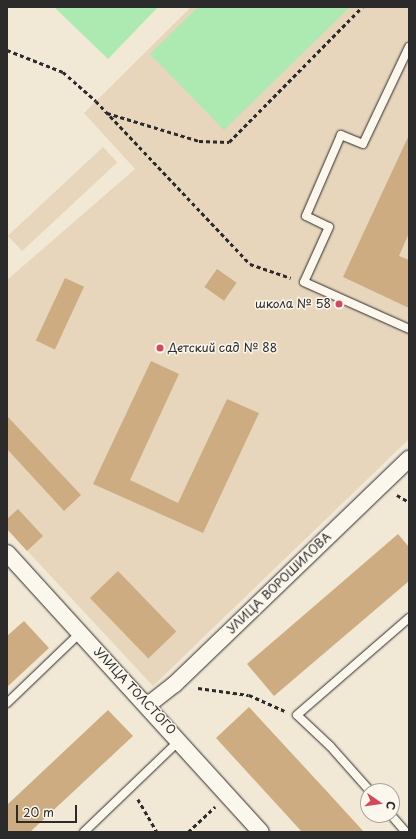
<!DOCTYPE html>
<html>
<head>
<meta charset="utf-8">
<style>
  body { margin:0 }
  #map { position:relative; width:416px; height:839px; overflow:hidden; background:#f2e8d6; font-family:"Playpen Sans",sans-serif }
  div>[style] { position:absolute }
  .built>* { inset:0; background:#e7d6bc; transform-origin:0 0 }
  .green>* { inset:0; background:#aceab1 }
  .building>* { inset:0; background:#ccac80; transform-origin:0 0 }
  .path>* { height:2.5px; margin-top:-1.25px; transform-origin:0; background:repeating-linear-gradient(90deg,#2b2b2b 0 4px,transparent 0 7px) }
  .roads { filter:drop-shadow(0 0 1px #2b2b2b) drop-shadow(0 0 1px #2b2b2b) }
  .lane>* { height:8px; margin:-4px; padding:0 4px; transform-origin:4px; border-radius:4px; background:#fbf7ec }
  .street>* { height:16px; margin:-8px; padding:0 8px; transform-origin:8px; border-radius:8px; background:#fbf7ec }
  .dots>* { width:11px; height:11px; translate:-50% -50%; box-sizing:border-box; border:2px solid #fbf7ec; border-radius:50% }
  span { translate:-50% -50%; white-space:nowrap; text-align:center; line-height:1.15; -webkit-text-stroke:3px #fbf7ec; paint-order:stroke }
  .poi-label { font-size:12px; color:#2b2b2b }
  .right { translate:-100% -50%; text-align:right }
  .left { translate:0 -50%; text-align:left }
  .street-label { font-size:12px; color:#2b2b2b }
  .frame { position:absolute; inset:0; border:8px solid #2b2b2b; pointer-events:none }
  .north { position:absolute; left:360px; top:783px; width:40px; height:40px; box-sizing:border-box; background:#fbf7ec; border:1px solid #a8a59f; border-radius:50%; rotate:103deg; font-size:11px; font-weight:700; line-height:16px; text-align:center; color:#2b2b2b }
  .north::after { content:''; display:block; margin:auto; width:14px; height:18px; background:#d1495b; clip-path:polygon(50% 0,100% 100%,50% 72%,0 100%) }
  .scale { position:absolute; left:16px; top:805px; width:61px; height:18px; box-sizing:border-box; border:2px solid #2b2b2b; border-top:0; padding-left:5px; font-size:12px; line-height:14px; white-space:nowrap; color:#2b2b2b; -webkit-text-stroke:3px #fbf7ec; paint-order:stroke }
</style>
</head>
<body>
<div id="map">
  <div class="built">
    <div style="clip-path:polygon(191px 7px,409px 7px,409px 439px,153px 686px,7px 529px,7px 280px,135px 169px,84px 113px)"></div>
    <div style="left:103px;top:147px;width:21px;height:130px;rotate:47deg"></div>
  </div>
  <div class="green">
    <div style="clip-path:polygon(54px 7px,158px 7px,108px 59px)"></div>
    <div style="clip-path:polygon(198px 7px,350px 7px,224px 130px,150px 54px)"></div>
  </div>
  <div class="building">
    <div style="clip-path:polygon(409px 135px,409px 233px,399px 256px,409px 260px,409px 308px,343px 277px)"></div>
    <div style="left:217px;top:269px;width:24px;height:22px;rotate:35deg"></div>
    <div style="left:65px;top:278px;width:21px;height:69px;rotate:25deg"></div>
    <div style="clip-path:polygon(151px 361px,179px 374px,130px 480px,149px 489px,178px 503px,227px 399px,259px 413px,203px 533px,93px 484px)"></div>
    <div style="clip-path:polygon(7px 416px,81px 495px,64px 511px,7px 449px)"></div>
    <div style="clip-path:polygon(18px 509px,43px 536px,27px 551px,7px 529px,7px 519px)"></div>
    <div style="clip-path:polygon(398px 534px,409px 547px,409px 581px,274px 696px,247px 664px)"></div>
    <div style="left:118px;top:571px;width:84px;height:39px;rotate:46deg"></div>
    <div style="clip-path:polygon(24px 621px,49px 648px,7px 687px,7px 636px)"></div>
    <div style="clip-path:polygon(249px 707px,332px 797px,364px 832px,302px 832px,216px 738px)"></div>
    <div style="clip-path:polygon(108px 710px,133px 736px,30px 832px,7px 832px,7px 805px)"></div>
  </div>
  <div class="path">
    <div style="left:7px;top:50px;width:60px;rotate:21.4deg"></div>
    <div style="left:63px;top:72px;width:44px;rotate:41.3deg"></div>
    <div style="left:96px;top:101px;width:224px;rotate:46.6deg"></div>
    <div style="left:250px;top:264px;width:43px;rotate:18.9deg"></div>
    <div style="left:107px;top:113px;width:96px;rotate:16.9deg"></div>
    <div style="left:199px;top:141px;width:30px;rotate:2deg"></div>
    <div style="left:229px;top:142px;width:190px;rotate:-45.4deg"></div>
    <div style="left:397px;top:495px;width:14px;rotate:30deg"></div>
    <div style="left:198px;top:688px;width:51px;rotate:7.8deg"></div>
    <div style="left:249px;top:695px;width:39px;rotate:24deg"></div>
    <div style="left:138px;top:799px;width:38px;rotate:60deg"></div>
    <div style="left:188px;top:832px;width:37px;rotate:-43deg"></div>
  </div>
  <div class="roads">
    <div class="lane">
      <div style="left:409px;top:47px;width:107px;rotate:115.4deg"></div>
      <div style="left:363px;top:144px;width:24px;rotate:-158deg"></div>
      <div style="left:341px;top:135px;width:88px;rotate:113.4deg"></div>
      <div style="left:306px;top:216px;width:25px;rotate:26deg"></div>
      <div style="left:329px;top:227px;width:60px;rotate:114.4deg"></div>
      <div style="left:304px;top:282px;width:115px;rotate:24.1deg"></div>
      <div style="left:7px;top:703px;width:101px;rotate:-43.8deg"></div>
      <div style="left:370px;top:791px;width:60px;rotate:-131.6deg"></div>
      <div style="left:330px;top:746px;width:45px;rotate:-136.8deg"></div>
      <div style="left:297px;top:715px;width:148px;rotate:-40.9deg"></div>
      <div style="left:391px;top:815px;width:23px;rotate:49deg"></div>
      <div style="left:84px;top:832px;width:133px;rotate:-43.8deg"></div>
    </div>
    <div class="street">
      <div style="left:7px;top:553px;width:377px;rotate:47.7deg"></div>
      <div style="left:148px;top:705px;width:34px;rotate:-38deg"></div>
      <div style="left:175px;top:684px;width:325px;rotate:-43.9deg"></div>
    </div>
  </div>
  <div class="dots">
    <div style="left:339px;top:304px;background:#d1495b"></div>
    <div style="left:160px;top:348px;background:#d1495b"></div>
  </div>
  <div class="poi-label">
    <span class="right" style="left:331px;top:304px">школа № 58</span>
    <span class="left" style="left:168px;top:348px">Детский сад № 88</span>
  </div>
  <div class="street-label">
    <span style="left:279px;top:583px;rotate:-44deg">УЛИЦА ВОРОШИЛОВА</span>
    <span style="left:135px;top:691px;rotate:47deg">УЛИЦА ТОЛСТОГО</span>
  </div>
  <div class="frame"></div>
  <div class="north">С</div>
  <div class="scale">20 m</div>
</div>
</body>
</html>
